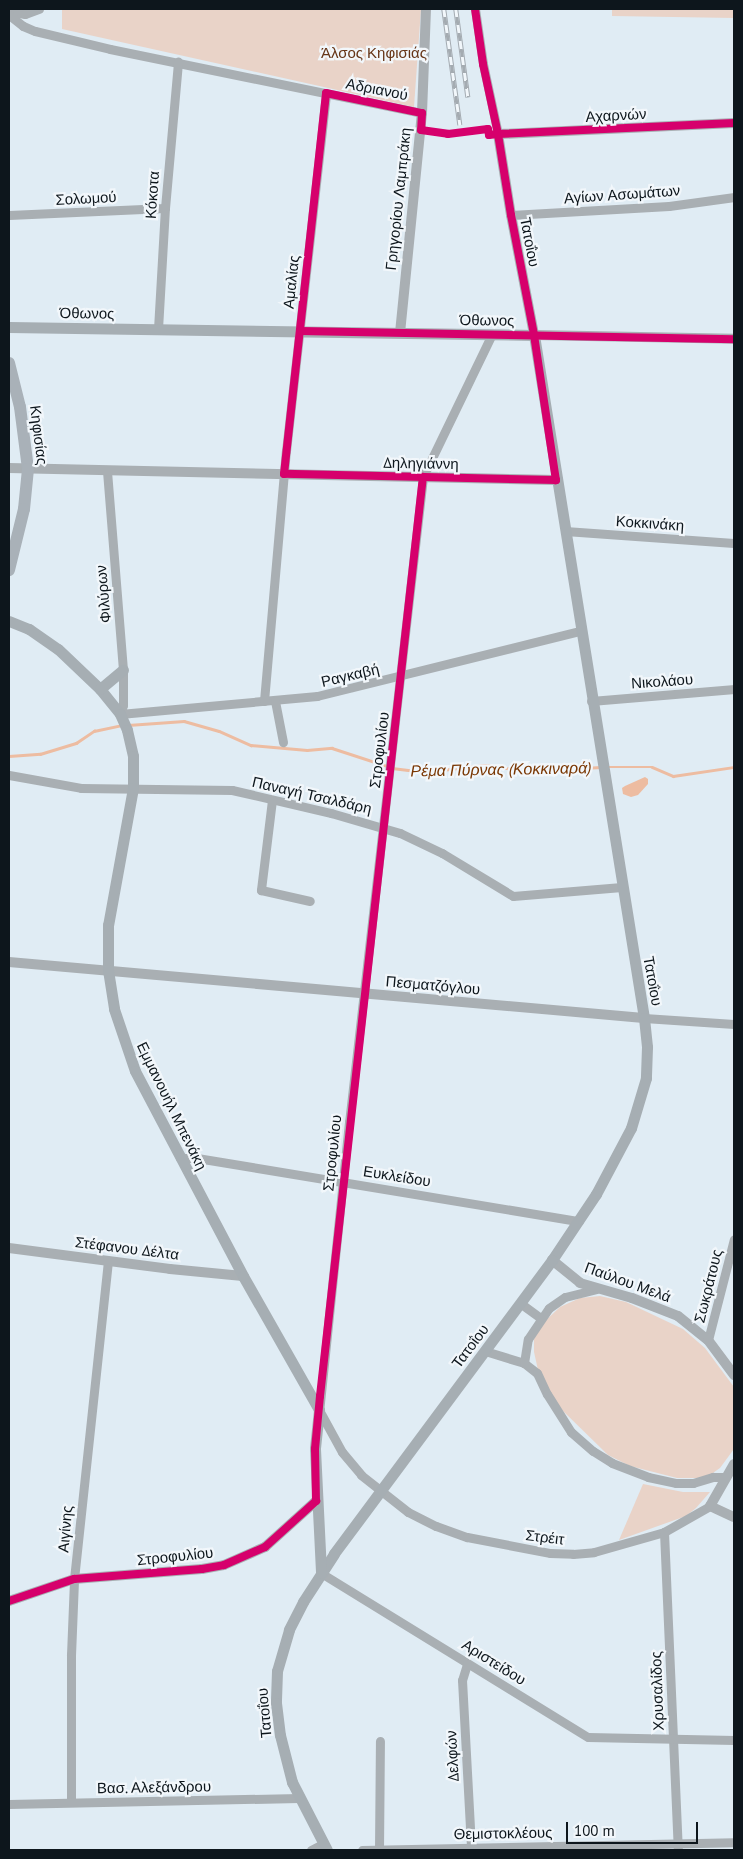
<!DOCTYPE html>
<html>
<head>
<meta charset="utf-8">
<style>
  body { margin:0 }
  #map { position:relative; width:743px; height:1859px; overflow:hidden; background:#e0ecf4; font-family:"PT Sans",sans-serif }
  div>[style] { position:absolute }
  .green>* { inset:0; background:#e9d3c8 }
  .water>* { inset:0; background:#edbca1 }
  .stream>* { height:2.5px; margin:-1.25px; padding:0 1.25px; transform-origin:1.25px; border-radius:1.25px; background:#edbca1 }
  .minor>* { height:9px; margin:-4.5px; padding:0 4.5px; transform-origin:4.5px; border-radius:4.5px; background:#a9afb3 }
  .tertiary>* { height:10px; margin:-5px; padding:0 5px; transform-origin:5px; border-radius:5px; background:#a9afb3 }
  .secondary>* { height:11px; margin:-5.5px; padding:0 5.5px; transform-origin:5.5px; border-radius:5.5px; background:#a6aeb3 }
  .primary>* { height:12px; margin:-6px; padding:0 6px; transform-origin:6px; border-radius:6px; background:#a9b1b8 }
  .rail>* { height:4.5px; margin-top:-2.25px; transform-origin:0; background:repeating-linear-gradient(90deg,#f2f7fb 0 8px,#a4abb1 0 16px); box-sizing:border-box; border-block:1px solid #a4abb1 }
  .cycleway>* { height:8px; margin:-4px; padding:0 4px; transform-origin:4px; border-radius:4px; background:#d6006c }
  span { translate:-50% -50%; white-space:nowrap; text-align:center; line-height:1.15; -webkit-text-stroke:4.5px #f2f7fb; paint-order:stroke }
  .park-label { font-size:15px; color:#663517 }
  .street-label { font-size:15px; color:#0d161c }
  .water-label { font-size:16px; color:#793602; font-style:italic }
  .frame { position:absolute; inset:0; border:10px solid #0d161c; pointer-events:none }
  .scale { position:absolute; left:566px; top:1822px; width:132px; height:22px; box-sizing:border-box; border:2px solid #0d161c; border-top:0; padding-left:6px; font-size:15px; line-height:18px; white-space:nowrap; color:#0d161c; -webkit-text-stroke:4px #f2f7fb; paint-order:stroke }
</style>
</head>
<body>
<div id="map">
  <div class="green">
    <div style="clip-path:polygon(62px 9px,421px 9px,414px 107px,62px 29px)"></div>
    <div style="clip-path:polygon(612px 9px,734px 9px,734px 18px,612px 16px)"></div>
    <div style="clip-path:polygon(600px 1296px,626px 1302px,683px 1329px,705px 1348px,734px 1387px,734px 1449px,720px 1468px,710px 1475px,702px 1478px,677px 1478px,630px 1466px,608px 1455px,563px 1411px,549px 1392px,538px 1370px,534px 1352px,534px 1339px,543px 1323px,560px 1307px,580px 1298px)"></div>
    <div style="clip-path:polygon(643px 1484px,683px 1492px,710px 1492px,696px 1508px,686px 1516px,619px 1540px)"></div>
  </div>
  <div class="water">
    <div style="clip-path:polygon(645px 777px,648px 779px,648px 784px,638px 795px,631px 797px,623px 794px,622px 788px,625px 786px)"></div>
  </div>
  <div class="stream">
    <div style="left:128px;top:725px;width:56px;rotate:-4.1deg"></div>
    <div style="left:184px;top:721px;width:36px;rotate:16deg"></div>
    <div style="left:219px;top:731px;width:35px;rotate:24deg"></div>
    <div style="left:251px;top:745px;width:56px;rotate:5.1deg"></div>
    <div style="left:307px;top:750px;width:25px;rotate:-5deg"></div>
    <div style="left:332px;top:748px;width:58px;rotate:18.1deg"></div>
    <div style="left:9px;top:756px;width:31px;rotate:-4deg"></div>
    <div style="left:40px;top:754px;width:38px;rotate:-17deg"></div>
    <div style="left:76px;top:743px;width:22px;rotate:-34deg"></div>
    <div style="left:94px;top:731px;width:29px;rotate:-12deg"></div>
    <div style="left:606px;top:767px;width:46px"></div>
    <div style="left:652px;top:767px;width:23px;rotate:23deg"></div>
    <div style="left:673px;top:776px;width:62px;rotate:-8.4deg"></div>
    <div style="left:392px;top:768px;width:32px;rotate:7deg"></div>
    <div style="left:424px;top:772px;width:61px;rotate:-6.5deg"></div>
    <div style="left:485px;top:765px;width:42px;rotate:8.1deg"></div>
    <div style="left:527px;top:771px;width:74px;rotate:-3.1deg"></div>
  </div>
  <div class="minor">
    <div style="left:475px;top:9px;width:56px;rotate:81.7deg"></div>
    <div style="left:483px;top:64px;width:72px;rotate:77.9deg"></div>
    <div style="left:9px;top:11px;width:16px;rotate:11deg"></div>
    <div style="left:25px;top:14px;width:15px;rotate:-20deg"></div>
    <div style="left:9px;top:15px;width:18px;rotate:38deg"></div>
    <div style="left:23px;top:26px;width:13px;rotate:23deg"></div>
    <div style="left:35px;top:31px;width:77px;rotate:13.5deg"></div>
    <div style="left:110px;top:49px;width:318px;rotate:11.6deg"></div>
    <div style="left:9px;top:215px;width:156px;rotate:-2.6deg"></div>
    <div style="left:511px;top:215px;width:158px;rotate:-3.3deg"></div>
    <div style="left:669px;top:206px;width:66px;rotate:-7.9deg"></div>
    <div style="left:158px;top:329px;width:121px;rotate:-86.7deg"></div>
    <div style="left:165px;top:208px;width:147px;rotate:-84.9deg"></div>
    <div style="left:492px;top:334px;width:159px;rotate:115.8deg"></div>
    <div style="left:423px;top:477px;width:649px;rotate:96.54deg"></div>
    <div style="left:349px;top:1122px;width:290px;rotate:95.9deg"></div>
    <div style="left:319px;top:1410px;width:48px;rotate:61.3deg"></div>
    <div style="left:342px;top:1452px;width:30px;rotate:50deg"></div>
    <div style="left:361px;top:1475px;width:60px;rotate:38.2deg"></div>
    <div style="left:408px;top:1512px;width:31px;rotate:27deg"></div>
    <div style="left:436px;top:1526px;width:33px;rotate:20deg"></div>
    <div style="left:467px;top:1537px;width:85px;rotate:10.9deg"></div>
    <div style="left:550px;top:1553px;width:23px;rotate:2deg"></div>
    <div style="left:573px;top:1554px;width:21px;rotate:-5deg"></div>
    <div style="left:594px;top:1552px;width:73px;rotate:-15.9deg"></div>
    <div style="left:664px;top:1532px;width:53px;rotate:-29.5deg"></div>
    <div style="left:107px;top:471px;width:200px;rotate:85.4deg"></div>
    <div style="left:123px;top:670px;width:35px;rotate:90deg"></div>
    <div style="left:123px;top:705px;width:9px;rotate:108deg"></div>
    <div style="left:120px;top:714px;width:198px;rotate:-5.2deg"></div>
    <div style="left:317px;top:696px;width:271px;rotate:-13.9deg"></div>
    <div style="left:565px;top:531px;width:169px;rotate:4.1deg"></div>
    <div style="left:264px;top:701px;width:251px;rotate:-85deg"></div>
    <div style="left:286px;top:451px;width:360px;rotate:-83.6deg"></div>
    <div style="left:275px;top:701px;width:42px;rotate:79deg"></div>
    <div style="left:591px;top:701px;width:144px;rotate:-4.8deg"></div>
    <div style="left:9px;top:775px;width:73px;rotate:10.2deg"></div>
    <div style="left:81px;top:788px;width:151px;rotate:0.8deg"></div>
    <div style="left:232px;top:790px;width:102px;rotate:13.1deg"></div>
    <div style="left:331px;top:813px;width:72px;rotate:16.2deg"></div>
    <div style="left:400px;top:833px;width:47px;rotate:25.5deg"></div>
    <div style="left:442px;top:853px;width:83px;rotate:31.2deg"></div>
    <div style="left:513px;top:896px;width:109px;rotate:-4.7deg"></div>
    <div style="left:272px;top:800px;width:91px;rotate:97deg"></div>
    <div style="left:261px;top:890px;width:50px;rotate:12.7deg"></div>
    <div style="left:644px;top:1018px;width:90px;rotate:3.8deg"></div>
    <div style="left:180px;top:1158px;width:17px"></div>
    <div style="left:197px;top:1158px;width:387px;rotate:9.4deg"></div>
    <div style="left:520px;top:1303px;width:26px;rotate:36deg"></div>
    <div style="left:708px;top:1340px;width:104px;rotate:-75.6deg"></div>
    <div style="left:485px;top:1351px;width:41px;rotate:17.1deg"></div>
    <div style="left:524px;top:1363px;width:16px;rotate:38deg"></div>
    <div style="left:537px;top:1373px;width:23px;rotate:65deg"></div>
    <div style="left:547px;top:1394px;width:45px;rotate:57.7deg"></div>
    <div style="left:571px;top:1432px;width:29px;rotate:41deg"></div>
    <div style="left:593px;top:1451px;width:22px;rotate:32deg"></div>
    <div style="left:612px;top:1463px;width:39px;rotate:21deg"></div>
    <div style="left:648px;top:1477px;width:29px;rotate:12deg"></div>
    <div style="left:676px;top:1483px;width:17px"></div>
    <div style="left:693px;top:1483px;width:21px;rotate:-17deg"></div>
    <div style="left:713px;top:1477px;width:12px"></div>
    <div style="left:524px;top:1363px;width:24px;rotate:-81deg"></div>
    <div style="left:528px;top:1339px;width:37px;rotate:-56deg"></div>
    <div style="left:549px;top:1308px;width:19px;rotate:-35deg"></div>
    <div style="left:565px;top:1297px;width:32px;rotate:-14deg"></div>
    <div style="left:664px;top:1532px;width:318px;rotate:87.5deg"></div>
    <div style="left:321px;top:1573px;width:313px;rotate:31.6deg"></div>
    <div style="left:588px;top:1737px;width:146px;rotate:1.2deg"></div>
    <div style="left:467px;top:1664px;width:17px;rotate:107deg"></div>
    <div style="left:462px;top:1680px;width:168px;rotate:86.9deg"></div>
    <div style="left:71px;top:1802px;width:147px;rotate:-90deg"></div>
    <div style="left:71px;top:1655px;width:76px;rotate:-87.7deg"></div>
    <div style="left:74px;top:1579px;width:320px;rotate:-83.9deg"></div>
    <div style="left:9px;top:1804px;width:290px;rotate:-1.2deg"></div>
    <div style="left:311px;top:1850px;width:13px;rotate:-27deg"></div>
    <div style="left:362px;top:1850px;width:372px;rotate:-1.2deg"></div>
    <div style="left:379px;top:1850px;width:109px;rotate:-89.5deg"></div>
  </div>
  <div class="tertiary">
    <div style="left:734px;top:123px;width:236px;rotate:177.3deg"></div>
    <div style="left:498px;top:134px;width:82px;rotate:80.9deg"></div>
    <div style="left:511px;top:215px;width:122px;rotate:79.1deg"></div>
    <div style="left:534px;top:335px;width:200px;rotate:1.1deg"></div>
    <div style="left:400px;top:333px;width:221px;rotate:-84.3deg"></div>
    <div style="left:422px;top:113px;width:104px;rotate:-87.8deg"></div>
    <div style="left:9px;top:468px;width:547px;rotate:1.26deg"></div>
    <div style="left:9px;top:962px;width:637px;rotate:5.04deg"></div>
    <div style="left:9px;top:1248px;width:162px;rotate:7.4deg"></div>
    <div style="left:170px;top:1269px;width:73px;rotate:5.5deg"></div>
    <div style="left:552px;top:1260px;width:36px;rotate:39deg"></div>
    <div style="left:580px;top:1283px;width:54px;rotate:16.1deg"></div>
    <div style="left:632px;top:1298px;width:49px;rotate:21.4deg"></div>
    <div style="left:678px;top:1316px;width:38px;rotate:39deg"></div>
    <div style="left:708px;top:1340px;width:44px;rotate:53.4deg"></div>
    <div style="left:734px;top:1464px;width:48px;rotate:119.7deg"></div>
    <div style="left:710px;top:1506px;width:26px;rotate:25deg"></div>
    <div style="left:9px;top:1601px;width:69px;rotate:-18.7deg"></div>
    <div style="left:74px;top:1579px;width:128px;rotate:-4.5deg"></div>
    <div style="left:202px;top:1569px;width:22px;rotate:-10deg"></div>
    <div style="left:224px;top:1565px;width:45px;rotate:-23.7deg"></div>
    <div style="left:265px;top:1547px;width:69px;rotate:-42deg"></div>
  </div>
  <div class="secondary">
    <div style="left:9px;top:327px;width:525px;rotate:0.87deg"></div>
    <div style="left:534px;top:335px;width:692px;rotate:80.85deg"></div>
    <div style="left:644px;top:1018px;width:29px;rotate:84deg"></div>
    <div style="left:647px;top:1047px;width:31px;rotate:92deg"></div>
    <div style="left:646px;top:1078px;width:52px;rotate:106.7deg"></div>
    <div style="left:631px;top:1128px;width:75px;rotate:117.9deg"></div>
    <div style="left:596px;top:1194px;width:79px;rotate:123.7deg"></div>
    <div style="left:552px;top:1260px;width:366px;rotate:126.6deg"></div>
    <div style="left:334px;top:1554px;width:57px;rotate:122.9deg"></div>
    <div style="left:303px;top:1602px;width:31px;rotate:117deg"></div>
    <div style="left:289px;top:1630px;width:43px;rotate:106.3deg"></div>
    <div style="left:277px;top:1671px;width:32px;rotate:92deg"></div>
    <div style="left:276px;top:1703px;width:32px;rotate:83deg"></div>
    <div style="left:280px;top:1735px;width:49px;rotate:75.7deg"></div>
    <div style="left:292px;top:1782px;width:76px;rotate:62.8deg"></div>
    <div style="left:9px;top:621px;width:22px;rotate:22deg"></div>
    <div style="left:29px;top:629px;width:35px;rotate:35deg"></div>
    <div style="left:58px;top:649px;width:58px;rotate:43.6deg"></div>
    <div style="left:100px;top:689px;width:32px;rotate:51deg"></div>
    <div style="left:120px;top:714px;width:17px;rotate:66deg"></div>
    <div style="left:127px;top:730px;width:27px;rotate:77deg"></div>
    <div style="left:133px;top:756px;width:32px;rotate:90deg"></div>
    <div style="left:133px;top:788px;width:139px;rotate:100.3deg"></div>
    <div style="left:108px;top:925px;width:45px;rotate:90deg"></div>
    <div style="left:108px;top:970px;width:39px;rotate:81deg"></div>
    <div style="left:114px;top:1009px;width:65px;rotate:71.3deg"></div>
    <div style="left:135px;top:1071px;width:232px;rotate:62.2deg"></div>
    <div style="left:243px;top:1276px;width:154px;rotate:60.4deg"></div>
    <div style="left:319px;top:1410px;width:39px;rotate:96deg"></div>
    <div style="left:315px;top:1449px;width:124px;rotate:87.2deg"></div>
    <div style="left:100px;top:689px;width:30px;rotate:-40deg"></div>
  </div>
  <div class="primary">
    <div style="left:9px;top:363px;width:45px;rotate:76deg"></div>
    <div style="left:20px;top:407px;width:63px;rotate:82.6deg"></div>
    <div style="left:28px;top:469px;width:40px;rotate:95.7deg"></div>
    <div style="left:24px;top:509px;width:63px;rotate:103.8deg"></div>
  </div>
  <div class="rail">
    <div style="left:444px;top:9px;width:117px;rotate:82.1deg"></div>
    <div style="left:456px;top:9px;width:89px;rotate:82.2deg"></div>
  </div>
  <div class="cycleway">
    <div style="left:475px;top:9px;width:56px;rotate:81.7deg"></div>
    <div style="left:483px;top:64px;width:72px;rotate:77.9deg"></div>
    <div style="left:498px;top:134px;width:82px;rotate:80.9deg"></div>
    <div style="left:511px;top:215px;width:122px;rotate:79.1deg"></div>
    <div style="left:534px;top:335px;width:147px;rotate:81.4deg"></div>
    <div style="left:556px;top:480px;width:272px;rotate:-178.7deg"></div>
    <div style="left:284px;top:474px;width:383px;rotate:-83.7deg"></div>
    <div style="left:326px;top:93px;width:98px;rotate:11.8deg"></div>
    <div style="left:422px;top:113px;width:17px;rotate:93deg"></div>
    <div style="left:421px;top:130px;width:27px;rotate:8deg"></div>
    <div style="left:448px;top:134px;width:40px;rotate:-7.1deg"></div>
    <div style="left:488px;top:129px;width:6px;rotate:81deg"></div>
    <div style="left:489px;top:135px;width:9px;rotate:-6deg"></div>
    <div style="left:498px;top:134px;width:236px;rotate:-2.7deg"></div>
    <div style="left:300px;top:331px;width:434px;rotate:1.1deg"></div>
    <div style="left:9px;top:1601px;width:69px;rotate:-18.7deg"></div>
    <div style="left:74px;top:1579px;width:128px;rotate:-4.5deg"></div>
    <div style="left:202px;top:1569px;width:22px;rotate:-10deg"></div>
    <div style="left:224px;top:1565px;width:45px;rotate:-23.7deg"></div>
    <div style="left:265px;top:1547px;width:69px;rotate:-42deg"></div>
    <div style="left:316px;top:1501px;width:52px;rotate:-91.1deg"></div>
    <div style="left:315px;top:1449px;width:53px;rotate:-84.6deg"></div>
    <div style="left:320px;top:1396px;width:925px;rotate:-83.61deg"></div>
  </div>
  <div class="park-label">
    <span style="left:374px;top:53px">Άλσος Κηφισιάς</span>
  </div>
  <div class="street-label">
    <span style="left:377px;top:89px;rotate:11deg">Αδριανού</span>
    <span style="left:616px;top:115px;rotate:-3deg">Αχαρνών</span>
    <span style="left:622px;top:194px;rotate:-4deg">Αγίων Ασωμάτων</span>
    <span style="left:152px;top:195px;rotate:-86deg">Κόκοτα</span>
    <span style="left:86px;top:198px;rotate:-3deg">Σολωμού</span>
    <span style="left:398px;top:199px;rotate:-84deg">Γρηγορίου Λαμπράκη</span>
    <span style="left:530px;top:242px;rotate:79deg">Τατοΐου</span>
    <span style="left:291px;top:282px;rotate:-84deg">Αμαλίας</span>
    <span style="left:87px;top:313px;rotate:1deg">Όθωνος</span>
    <span style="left:487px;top:320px;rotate:1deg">Όθωνος</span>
    <span style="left:39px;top:435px;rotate:83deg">Κηφισίας</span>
    <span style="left:421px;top:463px;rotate:1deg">Δηληγιάννη</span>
    <span style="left:650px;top:523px;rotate:4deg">Κοκκινάκη</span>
    <span style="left:103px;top:594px;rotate:-95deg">Φιλύρων</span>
    <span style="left:350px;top:675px;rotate:-13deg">Ραγκαβή</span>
    <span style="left:662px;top:681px;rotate:-4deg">Νικολάου</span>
    <span style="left:379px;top:750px;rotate:-83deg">Στροφυλίου</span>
    <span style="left:312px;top:795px;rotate:13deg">Παναγή Τσαλδάρη</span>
    <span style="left:653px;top:981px;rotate:80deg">Τατοΐου</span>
    <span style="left:433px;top:985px;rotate:5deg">Πεσματζόγλου</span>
    <span style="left:172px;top:1106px;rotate:64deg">Εμμανουήλ Μπενάκη</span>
    <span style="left:332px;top:1153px;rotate:-84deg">Στροφυλίου</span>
    <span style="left:397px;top:1176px;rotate:9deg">Ευκλείδου</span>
    <span style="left:127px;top:1248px;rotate:7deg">Στέφανου Δέλτα</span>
    <span style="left:628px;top:1282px;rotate:20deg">Παύλου Μελά</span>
    <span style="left:708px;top:1286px;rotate:-76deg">Σωκράτους</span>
    <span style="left:470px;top:1346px;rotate:-53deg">Τατοΐου</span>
    <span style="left:65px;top:1529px;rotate:-85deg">Αιγίνης</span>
    <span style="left:545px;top:1537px;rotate:7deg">Στρέιτ</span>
    <span style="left:175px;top:1556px;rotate:-6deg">Στροφυλίου</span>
    <span style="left:494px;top:1662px;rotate:32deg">Αριστείδου</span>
    <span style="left:657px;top:1691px;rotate:-92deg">Χρυσαλίδος</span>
    <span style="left:264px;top:1713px;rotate:-95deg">Τατοΐου</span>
    <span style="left:452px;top:1756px;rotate:-93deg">Δελφών</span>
    <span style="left:154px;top:1787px;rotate:-1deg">Βασ. Αλεξάνδρου</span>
    <span style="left:503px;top:1833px;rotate:-1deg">Θεμιστοκλέους</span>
  </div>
  <div class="water-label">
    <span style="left:501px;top:769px;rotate:-1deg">Ρέμα Πύρνας (Κοκκιναρά)</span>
  </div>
  <div class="frame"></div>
  <div class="scale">100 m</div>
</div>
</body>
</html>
